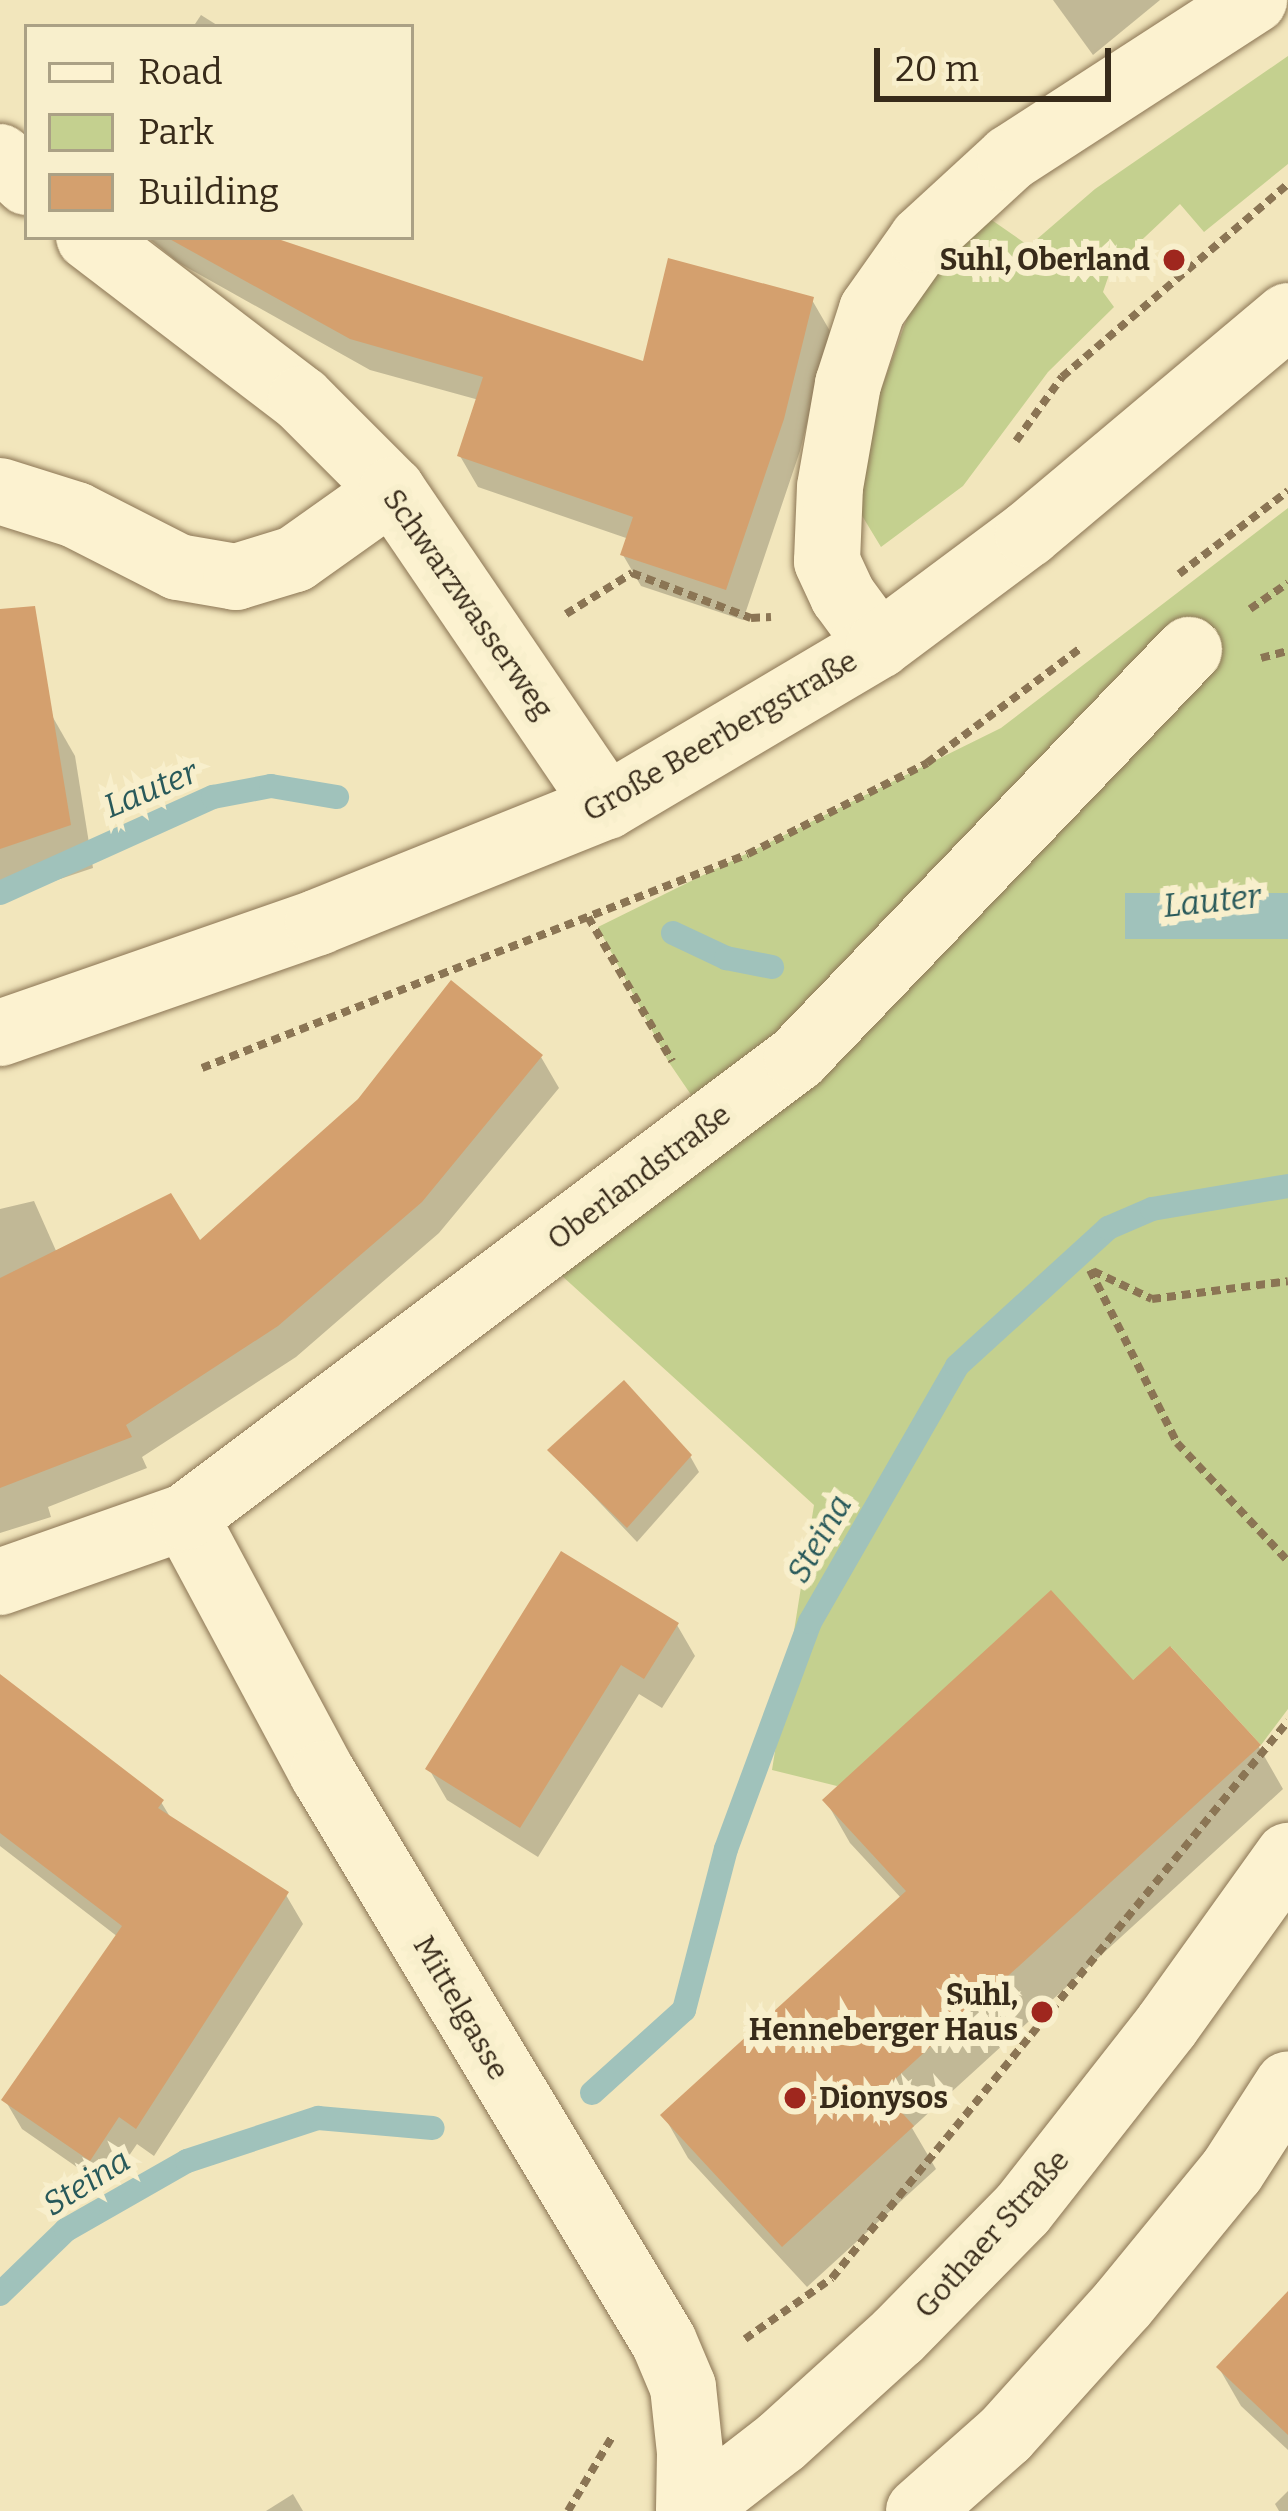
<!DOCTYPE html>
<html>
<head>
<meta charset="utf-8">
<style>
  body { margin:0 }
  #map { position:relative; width:1288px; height:2511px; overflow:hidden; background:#f2e6bc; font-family:Bitter,serif }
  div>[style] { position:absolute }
  .green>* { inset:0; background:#c4d08f }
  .water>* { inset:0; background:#a0c2bb; transform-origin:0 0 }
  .shadow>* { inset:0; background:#0003 }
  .stream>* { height:24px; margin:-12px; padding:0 12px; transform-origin:12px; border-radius:12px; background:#a0c2bb }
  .building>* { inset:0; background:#d4a06e }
  .path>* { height:8px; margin-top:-4px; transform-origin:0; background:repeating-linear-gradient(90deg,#8b7554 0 9px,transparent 0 15px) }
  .roads { filter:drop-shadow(0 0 3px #8b7554) drop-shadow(0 0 3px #8b7554) }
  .street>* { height:66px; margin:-33px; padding:0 33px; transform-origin:33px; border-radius:33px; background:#fcf2d0 }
  .secondary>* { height:66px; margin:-33px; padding:0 33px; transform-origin:33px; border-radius:33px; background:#fcf2d0 }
  .dots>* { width:33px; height:33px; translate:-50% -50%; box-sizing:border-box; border:6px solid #f8efcc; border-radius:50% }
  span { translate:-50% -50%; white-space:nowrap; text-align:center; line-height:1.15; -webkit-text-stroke:12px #f8efcc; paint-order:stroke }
  .poi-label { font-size:30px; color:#382b1a; font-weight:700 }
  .right { translate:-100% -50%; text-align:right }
  .left { translate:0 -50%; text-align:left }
  .street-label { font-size:30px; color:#382b1a }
  .water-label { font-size:33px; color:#28595a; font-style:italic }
  .legend { position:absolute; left:24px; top:24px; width:390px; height:216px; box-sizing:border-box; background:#f8efcc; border:3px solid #aba185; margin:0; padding:15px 21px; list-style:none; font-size:36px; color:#382b1a }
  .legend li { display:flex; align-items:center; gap:24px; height:60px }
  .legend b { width:60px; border:3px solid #aba185 }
  .scale { position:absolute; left:874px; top:48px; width:237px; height:54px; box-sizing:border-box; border:6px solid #382b1a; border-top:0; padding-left:15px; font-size:36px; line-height:42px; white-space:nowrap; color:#382b1a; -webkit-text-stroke:9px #f8efcc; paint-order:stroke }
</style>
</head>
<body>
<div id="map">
  <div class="green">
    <div style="clip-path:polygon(1288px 56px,1288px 164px,1204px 232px,1180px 204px,1111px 269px,1103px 292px,1114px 307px,1048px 372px,963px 486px,881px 547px,861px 514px,855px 492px,877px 401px,910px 310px,952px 248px,983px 214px,1029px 246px,1095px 189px)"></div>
    <div style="clip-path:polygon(1288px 508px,1288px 1709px,1261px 1745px,1171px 1647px,1133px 1680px,837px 1786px,772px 1770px,814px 1505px,561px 1275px,728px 1149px,668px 1061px,598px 927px,1001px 728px)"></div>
  </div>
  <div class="water">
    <div style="left:1288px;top:893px;width:46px;height:163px;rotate:90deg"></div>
  </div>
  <div class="shadow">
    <div style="clip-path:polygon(1053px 0,1160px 0,1093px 55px)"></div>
    <div style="clip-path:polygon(201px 15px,220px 27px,193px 27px)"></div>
    <div style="clip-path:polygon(147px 237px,262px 237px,646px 365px,812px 300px,830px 331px,800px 451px,743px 620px,641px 586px,623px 555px,629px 539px,478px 487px,460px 456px,479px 400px,370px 370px,179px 263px)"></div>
    <div style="clip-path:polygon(51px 714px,75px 756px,93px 868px,0 899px,0 732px)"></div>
    <div style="clip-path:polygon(541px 1057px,559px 1088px,439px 1233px,296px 1357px,142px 1457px,147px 1468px,48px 1507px,51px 1517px,0 1533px,0 1209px,34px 1201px,57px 1253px,199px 1245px)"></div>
    <div style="clip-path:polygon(551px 1451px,690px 1456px,699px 1472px,637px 1542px)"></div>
    <div style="clip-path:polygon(677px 1625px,695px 1656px,662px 1708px,639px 1694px,538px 1857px,447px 1800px,429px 1769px)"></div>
    <div style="clip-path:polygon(0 1683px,161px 1802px,172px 1820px,286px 1895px,303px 1924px,154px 2156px,137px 2144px,107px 2188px,22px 2129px,5px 2100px,118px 1937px,0 1846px)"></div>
    <div style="clip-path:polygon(1133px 1685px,1259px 1747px,1283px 1789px,912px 2128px,936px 2169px,807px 2287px,688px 2158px,664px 2116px,902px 1899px,850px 1843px,826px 1801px)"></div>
    <div style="clip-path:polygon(1288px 2295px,1288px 2450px,1241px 2406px,1219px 2368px)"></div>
    <div style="clip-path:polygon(1288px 2491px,1288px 2511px,1279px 2511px,1275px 2504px)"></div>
    <div style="clip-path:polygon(293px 2494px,303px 2511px,266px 2511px)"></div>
  </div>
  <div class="stream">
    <div style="left:0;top:893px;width:234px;rotate:-24.3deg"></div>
    <div style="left:213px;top:797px;width:59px;rotate:-10.7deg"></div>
    <div style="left:271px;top:786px;width:67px;rotate:9.5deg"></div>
    <div style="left:673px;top:933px;width:59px;rotate:25.3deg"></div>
    <div style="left:726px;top:958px;width:47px;rotate:11.1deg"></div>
    <div style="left:592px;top:2093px;width:124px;rotate:-42.1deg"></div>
    <div style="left:684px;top:2010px;width:166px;rotate:-75.4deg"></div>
    <div style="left:726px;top:1849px;width:242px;rotate:-69.7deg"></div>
    <div style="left:810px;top:1622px;width:295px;rotate:-60.1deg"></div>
    <div style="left:957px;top:1366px;width:205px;rotate:-42.4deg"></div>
    <div style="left:1108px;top:1228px;width:48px;rotate:-23.4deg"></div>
    <div style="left:1152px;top:1209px;width:138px;rotate:-9.6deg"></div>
    <div style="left:0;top:2294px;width:92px;rotate:-44.1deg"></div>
    <div style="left:66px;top:2230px;width:139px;rotate:-29.7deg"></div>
    <div style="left:187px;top:2161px;width:138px;rotate:-18.2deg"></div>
    <div style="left:318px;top:2118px;width:115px;rotate:5deg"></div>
  </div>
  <div class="building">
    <div style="clip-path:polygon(166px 237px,272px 237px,643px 361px,668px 258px,814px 297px,784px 419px,726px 590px,620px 555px,633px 517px,457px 456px,483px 377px,350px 339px)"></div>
    <div style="clip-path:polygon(35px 606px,71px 825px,0 849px,0 609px)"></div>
    <div style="clip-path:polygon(451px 980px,543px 1055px,422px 1202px,278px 1326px,126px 1425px,132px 1437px,0 1488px,0 1278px,171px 1193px,200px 1240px,358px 1099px)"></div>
    <div style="clip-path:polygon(624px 1380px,692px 1455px,627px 1528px,547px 1450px)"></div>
    <div style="clip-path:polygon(561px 1551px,679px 1623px,644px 1679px,621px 1665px,520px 1828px,425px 1769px)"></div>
    <div style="clip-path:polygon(1051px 1590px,1133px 1680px,1170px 1646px,1261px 1745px,882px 2091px,914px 2126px,782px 2247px,660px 2115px,906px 1891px,822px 1800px)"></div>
    <div style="clip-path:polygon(0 1674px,164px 1800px,158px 1808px,289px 1892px,136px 2129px,119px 2117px,90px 2161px,1px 2100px,122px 1926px,0 1833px)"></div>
    <div style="clip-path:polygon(1288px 2291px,1288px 2435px,1216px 2367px)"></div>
  </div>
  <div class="path">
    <div style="left:1016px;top:441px;width:79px;rotate:-54.3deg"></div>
    <div style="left:1062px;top:377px;width:297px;rotate:-40.5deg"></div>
    <div style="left:1179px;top:574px;width:137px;rotate:-37.3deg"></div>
    <div style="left:1250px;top:609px;width:46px;rotate:-34.4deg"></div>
    <div style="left:566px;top:614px;width:78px;rotate:-31.8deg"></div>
    <div style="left:632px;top:573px;width:127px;rotate:20.7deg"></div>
    <div style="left:751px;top:618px;width:20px;rotate:-3deg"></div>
    <div style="left:1261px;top:658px;width:28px;rotate:-15deg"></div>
    <div style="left:588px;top:917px;width:167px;rotate:59.7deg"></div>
    <div style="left:202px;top:1068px;width:586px;rotate:-21.4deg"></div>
    <div style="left:748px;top:854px;width:201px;rotate:-26.9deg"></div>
    <div style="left:927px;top:763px;width:192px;rotate:-36.8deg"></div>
    <div style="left:1090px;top:1270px;width:194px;rotate:63.3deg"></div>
    <div style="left:1177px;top:1443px;width:162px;rotate:46.8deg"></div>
    <div style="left:1093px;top:1271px;width:65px;rotate:25.4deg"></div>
    <div style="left:1152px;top:1299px;width:137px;rotate:-7.5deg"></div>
    <div style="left:745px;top:2339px;width:106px;rotate:-35deg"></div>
    <div style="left:832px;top:2278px;width:720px;rotate:-50.69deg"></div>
    <div style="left:568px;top:2511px;width:86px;rotate:-59.3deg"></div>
  </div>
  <div class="roads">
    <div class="street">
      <div style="left:0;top:491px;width:80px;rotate:17.5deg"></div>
      <div style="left:76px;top:515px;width:114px;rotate:27deg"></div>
      <div style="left:178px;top:567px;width:59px;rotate:9.8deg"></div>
      <div style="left:236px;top:577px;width:62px;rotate:-17deg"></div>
      <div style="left:295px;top:559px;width:119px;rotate:-35.4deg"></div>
      <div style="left:879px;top:645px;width:61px;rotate:-126.3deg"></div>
      <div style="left:843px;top:596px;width:38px;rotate:-115deg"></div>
      <div style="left:827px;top:561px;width:74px;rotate:-87.7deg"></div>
      <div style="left:830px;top:487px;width:105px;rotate:-80.1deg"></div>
      <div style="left:848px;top:384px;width:78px;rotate:-72deg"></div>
      <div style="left:872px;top:310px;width:87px;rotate:-54.8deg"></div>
      <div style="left:922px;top:239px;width:120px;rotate:-42.6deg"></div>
      <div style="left:1010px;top:158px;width:291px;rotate:-32.9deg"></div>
      <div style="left:185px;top:1517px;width:292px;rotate:61.8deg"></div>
      <div style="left:323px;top:1774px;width:662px;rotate:59.02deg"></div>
      <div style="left:664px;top:2342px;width:49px;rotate:67.1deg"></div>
      <div style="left:683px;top:2387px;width:65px;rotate:83.9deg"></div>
      <div style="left:690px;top:2452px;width:59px;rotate:91deg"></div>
      <div style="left:0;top:1582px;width:196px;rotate:-19.4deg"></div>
      <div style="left:185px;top:1517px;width:765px;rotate:-36.87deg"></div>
      <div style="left:797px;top:1058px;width:566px;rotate:-46.15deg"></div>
    </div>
    <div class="secondary">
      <div style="left:0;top:157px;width:37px;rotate:43deg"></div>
      <div style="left:89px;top:237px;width:267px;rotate:37.4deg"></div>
      <div style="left:301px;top:399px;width:129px;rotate:45deg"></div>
      <div style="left:392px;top:490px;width:382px;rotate:55.8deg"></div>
      <div style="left:0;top:1033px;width:337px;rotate:-19.2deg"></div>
      <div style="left:318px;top:922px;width:311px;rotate:-21.9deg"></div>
      <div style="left:607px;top:806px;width:316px;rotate:-30.6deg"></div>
      <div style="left:879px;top:645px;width:186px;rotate:-36.7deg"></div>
      <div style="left:1028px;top:534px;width:339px;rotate:-40deg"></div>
      <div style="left:692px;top:2511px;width:113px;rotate:-37.8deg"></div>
      <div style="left:781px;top:2442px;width:158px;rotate:-42.2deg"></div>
      <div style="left:898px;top:2336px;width:177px;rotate:-45.5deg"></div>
      <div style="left:1022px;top:2210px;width:235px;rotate:-51.9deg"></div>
      <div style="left:1167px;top:2025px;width:208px;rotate:-54.4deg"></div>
      <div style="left:919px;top:2511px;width:115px;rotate:-41.5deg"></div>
      <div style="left:1005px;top:2435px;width:176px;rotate:-48deg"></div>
      <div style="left:1123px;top:2304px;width:172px;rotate:-50.7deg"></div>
      <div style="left:1232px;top:2171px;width:103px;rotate:-57.2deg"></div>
    </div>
  </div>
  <div class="dots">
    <div style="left:1174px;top:260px;background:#9f271e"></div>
    <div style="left:1042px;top:2012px;background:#9f271e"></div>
    <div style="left:795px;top:2098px;background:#9f271e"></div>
  </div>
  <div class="poi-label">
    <span class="right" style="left:1150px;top:260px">Suhl, Oberland</span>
    <span class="right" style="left:1018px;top:2012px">Suhl,<br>Henneberger Haus</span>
    <span class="left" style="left:819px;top:2098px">Dionysos</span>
  </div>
  <div class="street-label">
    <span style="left:468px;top:604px;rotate:55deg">Schwarzwasserweg</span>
    <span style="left:720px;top:736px;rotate:-30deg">Große Beerbergstraße</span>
    <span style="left:639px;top:1177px;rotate:-37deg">Oberlandstraße</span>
    <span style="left:461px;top:2008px;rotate:60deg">Mittelgasse</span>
    <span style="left:992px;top:2234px;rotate:-48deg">Gothaer Straße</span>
  </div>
  <div class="water-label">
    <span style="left:151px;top:790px;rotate:-23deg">Lauter</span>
    <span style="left:1212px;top:902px;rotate:-6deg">Lauter</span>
    <span style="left:820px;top:1539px;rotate:-60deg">Steina</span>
    <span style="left:87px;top:2183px;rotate:-32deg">Steina</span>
  </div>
  <ul class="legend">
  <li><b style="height:15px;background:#fcf2d0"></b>Road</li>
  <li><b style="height:33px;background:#c4d08f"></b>Park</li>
  <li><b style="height:33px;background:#d4a06e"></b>Building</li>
  </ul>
  <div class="scale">20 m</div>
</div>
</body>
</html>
